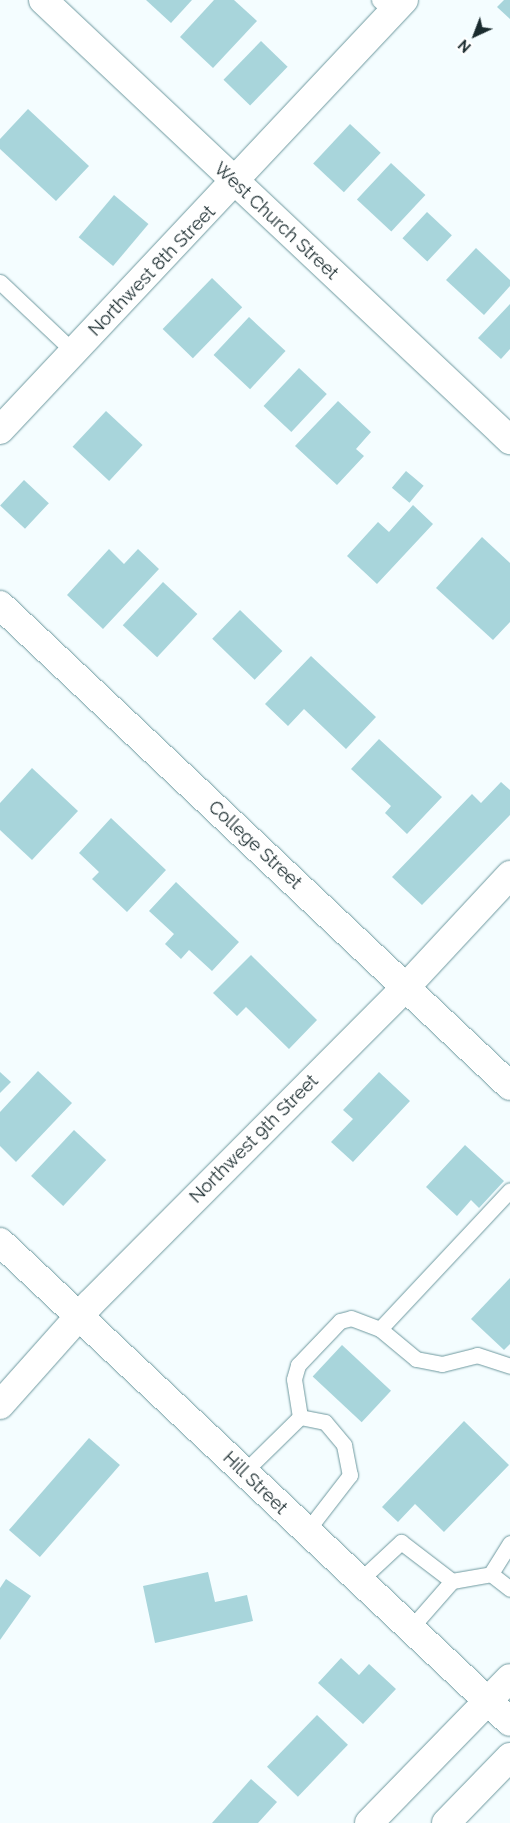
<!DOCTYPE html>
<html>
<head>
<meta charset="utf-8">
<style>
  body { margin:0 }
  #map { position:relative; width:510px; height:1823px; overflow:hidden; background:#f4fdff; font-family:Raleway,sans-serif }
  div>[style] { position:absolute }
  .building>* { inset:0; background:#a8d5db; transform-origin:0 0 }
  .roads { filter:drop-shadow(0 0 1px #6e999f) drop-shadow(0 0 1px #6e999f) }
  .service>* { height:15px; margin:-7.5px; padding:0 7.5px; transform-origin:7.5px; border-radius:7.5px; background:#fff }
  .minor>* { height:28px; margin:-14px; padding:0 14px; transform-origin:14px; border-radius:14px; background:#fff }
  .tertiary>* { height:28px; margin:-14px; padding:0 14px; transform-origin:14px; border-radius:14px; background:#fff }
  .secondary>* { height:28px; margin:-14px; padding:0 14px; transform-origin:14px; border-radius:14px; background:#fff }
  span { translate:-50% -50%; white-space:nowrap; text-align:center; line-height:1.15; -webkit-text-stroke:4.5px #fff; paint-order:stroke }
  .street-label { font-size:18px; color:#1a2b2e }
  .north { position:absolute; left:450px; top:10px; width:50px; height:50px; -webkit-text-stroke:4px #fff; paint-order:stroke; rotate:223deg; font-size:14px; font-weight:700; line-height:20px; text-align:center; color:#1a2b2e }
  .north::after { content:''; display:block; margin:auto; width:18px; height:22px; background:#1a2b2e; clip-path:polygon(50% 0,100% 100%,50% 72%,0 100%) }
</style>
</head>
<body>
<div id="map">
  <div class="building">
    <div style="clip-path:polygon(146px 0,192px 0,171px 23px)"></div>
    <div style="clip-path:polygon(214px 0,234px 0,257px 21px,213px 68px,180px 37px)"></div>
    <div style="clip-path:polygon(504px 0,510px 0,510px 19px,497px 7px)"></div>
    <div style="left:261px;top:41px;width:37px;height:54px;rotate:44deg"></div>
    <div style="clip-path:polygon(28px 109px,89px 166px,56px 201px,0 149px,0 139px)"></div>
    <div style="left:350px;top:124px;width:42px;height:54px;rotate:43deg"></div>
    <div style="left:391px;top:163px;width:47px;height:50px;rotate:43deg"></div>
    <div style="left:114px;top:195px;width:45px;height:55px;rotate:40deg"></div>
    <div style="left:427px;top:212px;width:34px;height:36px;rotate:43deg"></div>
    <div style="clip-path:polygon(476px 248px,510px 280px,510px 286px,484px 315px,446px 280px)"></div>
    <div style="left:212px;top:278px;width:42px;height:71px;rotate:44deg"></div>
    <div style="clip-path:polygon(510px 304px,510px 349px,501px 359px,478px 338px)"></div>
    <div style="left:249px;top:317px;width:50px;height:52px;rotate:43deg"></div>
    <div style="left:299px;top:368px;width:38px;height:52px;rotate:43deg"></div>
    <div style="clip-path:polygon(338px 401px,371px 432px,356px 449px,364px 456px,337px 485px,295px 446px)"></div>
    <div style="left:106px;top:411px;width:50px;height:49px;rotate:43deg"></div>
    <div style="left:406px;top:471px;width:23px;height:22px;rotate:40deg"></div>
    <div style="left:24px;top:480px;width:34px;height:35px;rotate:43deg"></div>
    <div style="clip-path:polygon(413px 505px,433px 524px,377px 584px,347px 556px,378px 522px,389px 532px)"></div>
    <div style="clip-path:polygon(482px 537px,510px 563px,510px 622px,493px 640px,436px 588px)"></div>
    <div style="clip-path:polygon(109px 549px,124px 564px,138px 549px,159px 569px,103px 629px,67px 595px)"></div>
    <div style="left:163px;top:582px;width:47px;height:59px;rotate:43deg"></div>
    <div style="left:240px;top:610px;width:59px;height:40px;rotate:44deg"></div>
    <div style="clip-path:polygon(311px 656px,376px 717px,346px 749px,304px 709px,288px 726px,265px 704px)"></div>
    <div style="clip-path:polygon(379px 739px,442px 797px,407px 834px,385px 813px,391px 806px,351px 769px)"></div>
    <div style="clip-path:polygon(32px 768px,78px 811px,32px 860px,0 830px,0 803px)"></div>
    <div style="clip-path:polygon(501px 782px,510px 790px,510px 815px,422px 905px,392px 877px,472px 794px,481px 803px)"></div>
    <div style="clip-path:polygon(111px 818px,166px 870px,127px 912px,92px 879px,99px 872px,79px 853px)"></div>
    <div style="clip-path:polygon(176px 882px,239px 942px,212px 971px,189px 950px,181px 959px,165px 944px,174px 934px,149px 911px)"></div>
    <div style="clip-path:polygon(251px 955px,317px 1020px,289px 1049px,246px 1007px,237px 1016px,213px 993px)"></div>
    <div style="clip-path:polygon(38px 1071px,72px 1103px,16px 1162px,0 1146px,0 1112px)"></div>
    <div style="clip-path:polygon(0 1072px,11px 1082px,0 1093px)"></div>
    <div style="clip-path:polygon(379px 1072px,410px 1101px,353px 1162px,331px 1142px,353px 1119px,343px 1110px)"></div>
    <div style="left:74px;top:1130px;width:44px;height:63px;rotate:43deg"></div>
    <div style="clip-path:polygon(465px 1145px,504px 1181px,479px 1208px,471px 1200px,457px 1216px,426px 1187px)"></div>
    <div style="clip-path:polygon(510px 1278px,510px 1344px,504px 1350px,471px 1319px)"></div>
    <div style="left:342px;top:1345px;width:67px;height:43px;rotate:43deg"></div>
    <div style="clip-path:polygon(464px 1421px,509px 1465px,444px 1532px,415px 1504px,398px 1522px,382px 1507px)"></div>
    <div style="left:89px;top:1438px;width:41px;height:122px;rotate:41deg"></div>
    <div style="clip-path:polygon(208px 1572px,215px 1602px,247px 1595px,253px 1621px,155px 1643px,143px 1586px)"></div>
    <div style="clip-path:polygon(6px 1579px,31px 1596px,0 1640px,0 1588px)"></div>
    <div style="clip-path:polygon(341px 1658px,359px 1675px,369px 1664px,396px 1689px,363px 1724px,318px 1683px)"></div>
    <div style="left:317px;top:1715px;width:43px;height:72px;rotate:44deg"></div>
    <div style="clip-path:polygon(251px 1779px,277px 1802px,258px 1823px,212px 1823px)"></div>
  </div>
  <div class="roads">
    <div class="service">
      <div style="left:379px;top:0;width:19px;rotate:43deg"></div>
      <div style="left:0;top:282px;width:102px;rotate:43.4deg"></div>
      <div style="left:380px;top:1329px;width:190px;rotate:-46.9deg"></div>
      <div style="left:300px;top:1417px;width:38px;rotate:-99deg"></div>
      <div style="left:294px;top:1379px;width:15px;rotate:-74deg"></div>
      <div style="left:298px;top:1365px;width:61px;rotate:-46.3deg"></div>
      <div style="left:340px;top:1321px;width:11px;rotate:-15deg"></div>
      <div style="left:351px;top:1318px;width:31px;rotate:21deg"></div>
      <div style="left:380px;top:1329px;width:47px;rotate:39.8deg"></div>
      <div style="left:416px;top:1359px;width:26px;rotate:11deg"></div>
      <div style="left:442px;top:1364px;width:36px;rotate:-14deg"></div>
      <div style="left:477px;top:1355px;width:35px;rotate:18deg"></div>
      <div style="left:244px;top:1472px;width:78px;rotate:-44.5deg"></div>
      <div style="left:300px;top:1417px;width:25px;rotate:11deg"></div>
      <div style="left:325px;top:1422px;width:30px;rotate:50deg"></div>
      <div style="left:344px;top:1445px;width:31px;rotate:79deg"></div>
      <div style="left:350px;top:1475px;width:72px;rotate:127.7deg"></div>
      <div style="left:510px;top:1543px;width:36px;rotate:122deg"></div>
      <div style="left:491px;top:1574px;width:24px;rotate:38deg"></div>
      <div style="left:452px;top:1581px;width:40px;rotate:-10deg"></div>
      <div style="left:358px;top:1582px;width:59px;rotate:-42.9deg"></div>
      <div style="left:401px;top:1542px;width:64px;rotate:37.4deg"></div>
      <div style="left:452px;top:1581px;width:64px;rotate:131.2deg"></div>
    </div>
    <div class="minor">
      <div style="left:43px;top:0;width:642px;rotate:43.29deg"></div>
      <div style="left:0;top:430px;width:590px;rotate:-46.79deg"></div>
      <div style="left:0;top:605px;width:701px;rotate:43.32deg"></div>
      <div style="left:0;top:1405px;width:135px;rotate:-48.3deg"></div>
      <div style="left:90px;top:1304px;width:448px;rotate:-45.1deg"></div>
      <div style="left:406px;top:987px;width:153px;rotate:-47.1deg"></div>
    </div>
    <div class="tertiary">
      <div style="left:0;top:1242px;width:700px;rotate:43.26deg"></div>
    </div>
    <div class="secondary">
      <div style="left:369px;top:1823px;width:202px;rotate:-45.8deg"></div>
      <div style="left:446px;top:1823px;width:92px;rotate:-45.9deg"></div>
    </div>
  </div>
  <div class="street-label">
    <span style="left:276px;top:221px;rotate:43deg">West Church Street</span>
    <span style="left:152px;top:271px;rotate:-46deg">Northwest 8th Street</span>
    <span style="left:255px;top:845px;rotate:43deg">College Street</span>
    <span style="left:254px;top:1139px;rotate:-45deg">Northwest 9th Street</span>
    <span style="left:255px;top:1483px;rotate:44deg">Hill Street</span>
  </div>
  <div class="north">N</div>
</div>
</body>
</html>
